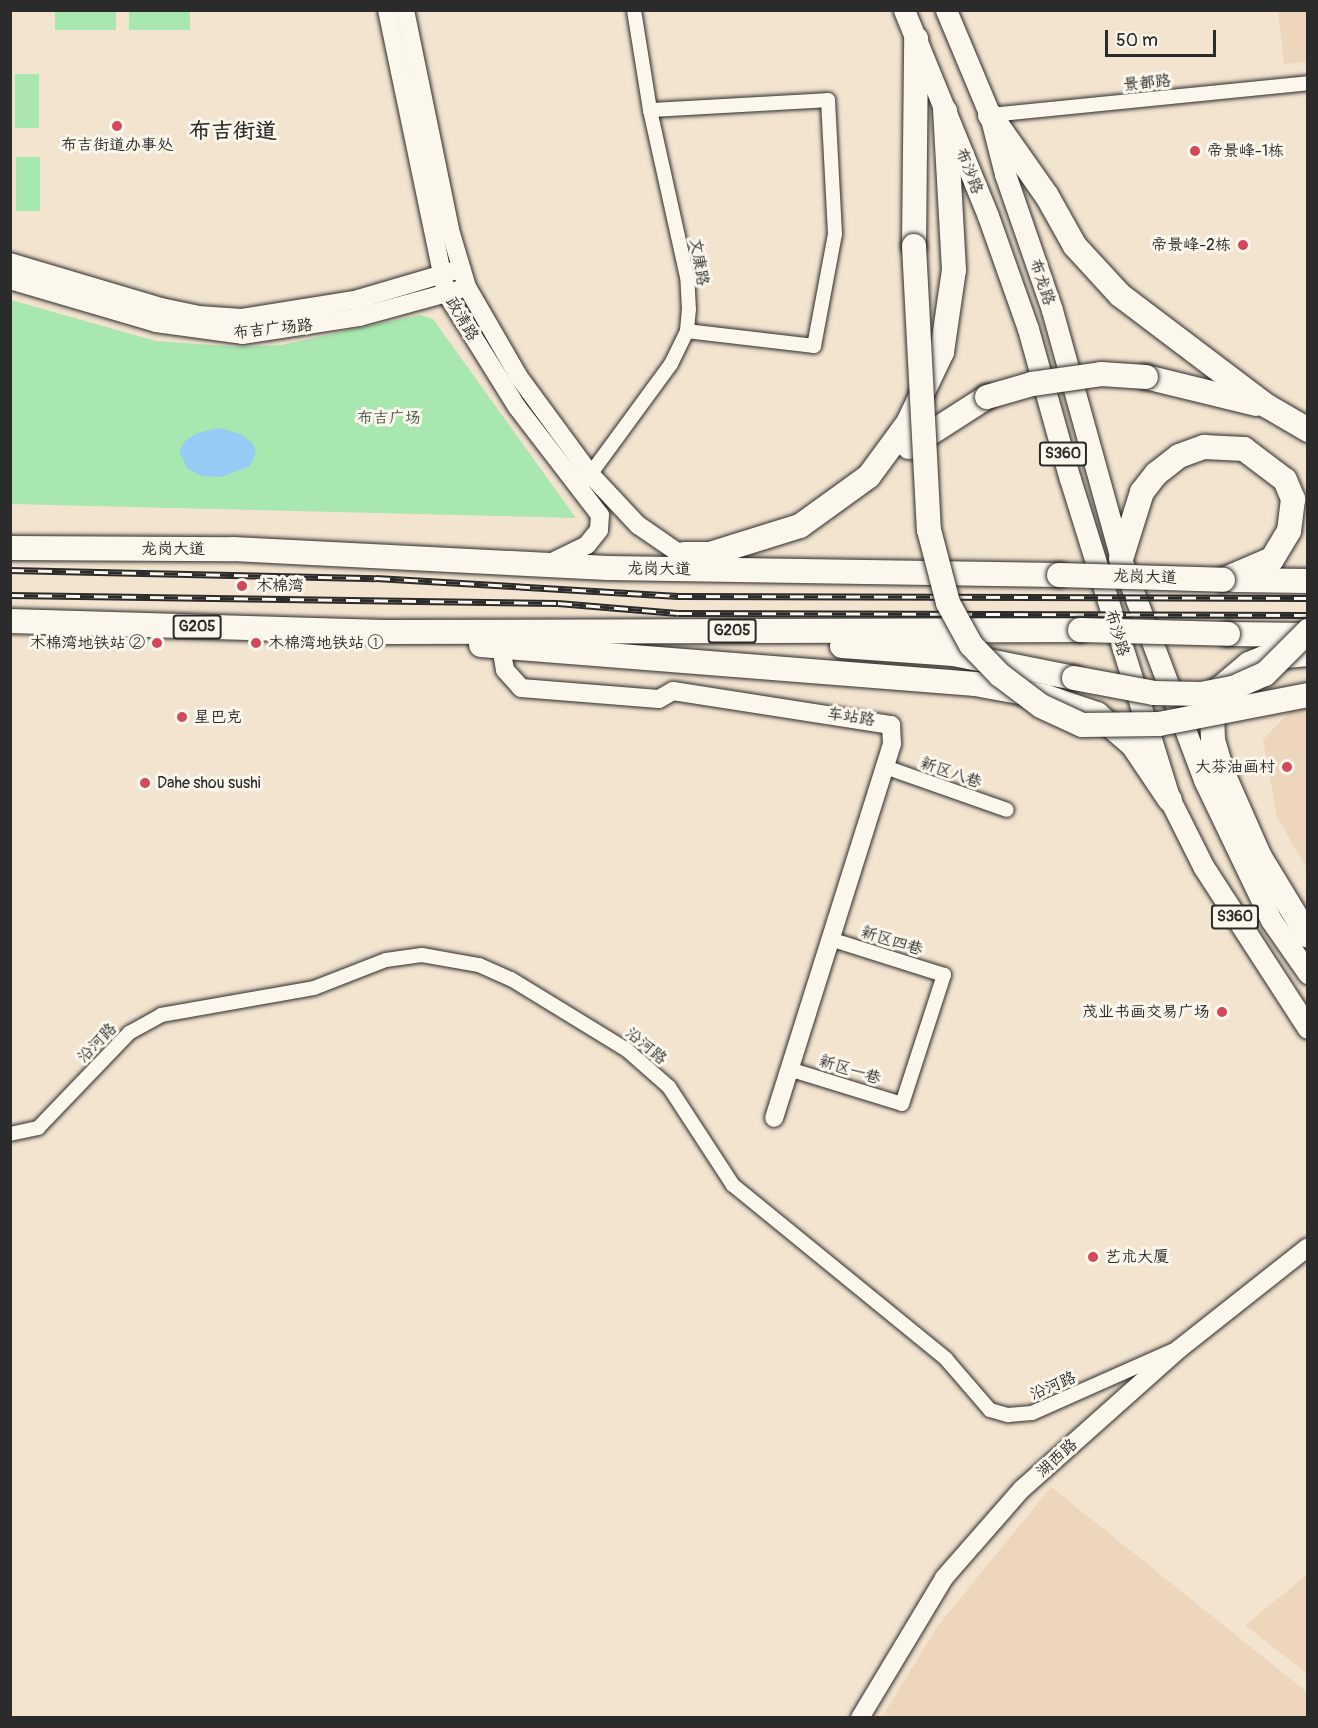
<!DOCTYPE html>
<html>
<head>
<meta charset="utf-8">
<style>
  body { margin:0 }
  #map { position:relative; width:1318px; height:1728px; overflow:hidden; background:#f3e4d0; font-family:Pangolin,"LXGW WenKai TC",sans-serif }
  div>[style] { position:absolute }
  .built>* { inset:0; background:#edd6bc }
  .green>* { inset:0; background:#a8e7af; transform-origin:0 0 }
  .water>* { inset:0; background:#96ccf4 }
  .roads { filter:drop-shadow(0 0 2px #2b2b2b) drop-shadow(0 0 2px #2b2b2b) }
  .street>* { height:14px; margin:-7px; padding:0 7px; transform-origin:7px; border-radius:7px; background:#fbf7ec }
  .secondary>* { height:18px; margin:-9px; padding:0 9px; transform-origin:9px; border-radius:9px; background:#fbf7ec }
  .primary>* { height:21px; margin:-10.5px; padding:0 10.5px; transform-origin:10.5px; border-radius:10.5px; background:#fbf7ec }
  .highway>* { height:24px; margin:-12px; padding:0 12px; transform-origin:12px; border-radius:12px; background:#fbf7ec }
  .rail>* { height:7px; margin-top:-3.5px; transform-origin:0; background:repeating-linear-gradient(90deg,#fbf7ec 0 14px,#2b2b2b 0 28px); box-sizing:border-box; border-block:2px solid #2b2b2b }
  .bridges { filter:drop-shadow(0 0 2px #2b2b2b) drop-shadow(0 0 2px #2b2b2b) }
  .highway-bridge>* { height:24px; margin:-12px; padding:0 12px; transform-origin:12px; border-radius:12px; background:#fbf7ec }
  .dots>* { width:16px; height:16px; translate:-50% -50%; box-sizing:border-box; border:3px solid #fbf7ec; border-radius:50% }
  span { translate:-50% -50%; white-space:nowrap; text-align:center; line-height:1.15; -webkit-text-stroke:6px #fbf7ec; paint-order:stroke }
  .shield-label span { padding:2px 4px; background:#fbf7ec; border:2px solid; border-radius:4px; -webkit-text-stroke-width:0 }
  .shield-label { font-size:15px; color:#2b2b2b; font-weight:700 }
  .street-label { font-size:16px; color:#2b2b2b }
  .poi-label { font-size:16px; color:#2b2b2b }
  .left { translate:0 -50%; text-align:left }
  .right { translate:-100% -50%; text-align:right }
  .park-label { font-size:16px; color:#4a5a4c }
  .district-label { font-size:22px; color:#2b2b2b; font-weight:700 }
  .frame { position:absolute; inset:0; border:12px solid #2b2b2b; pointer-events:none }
  .scale { position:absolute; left:1105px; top:30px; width:111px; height:27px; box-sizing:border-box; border:3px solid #2b2b2b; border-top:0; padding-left:8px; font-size:18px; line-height:21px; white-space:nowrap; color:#2b2b2b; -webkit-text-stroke:4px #fbf7ec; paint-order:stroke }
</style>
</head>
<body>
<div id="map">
  <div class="built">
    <div style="clip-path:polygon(1278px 11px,1307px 11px,1307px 62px,1284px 64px)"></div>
    <div style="clip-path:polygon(1307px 708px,1308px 708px,1307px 869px,1277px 817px,1263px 740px,1290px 711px)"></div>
    <div style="clip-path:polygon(1051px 1487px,1307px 1692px,1307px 1717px,882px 1717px,937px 1627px)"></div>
    <div style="clip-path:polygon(1307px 1575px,1307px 1674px,1245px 1625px)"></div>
  </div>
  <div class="green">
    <div style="left:55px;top:11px;width:61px;height:19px"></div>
    <div style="left:129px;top:11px;width:61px;height:19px"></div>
    <div style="left:15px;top:74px;width:24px;height:54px"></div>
    <div style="left:16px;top:157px;width:24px;height:54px"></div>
    <div style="clip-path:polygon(11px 300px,156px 341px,238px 347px,281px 345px,420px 315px,433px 319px,576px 518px,11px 504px)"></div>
  </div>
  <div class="water">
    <div style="clip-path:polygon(219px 428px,241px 434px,253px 444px,256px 453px,250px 466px,222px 477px,201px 476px,187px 468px,179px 451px,184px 442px,197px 433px)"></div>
  </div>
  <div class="roads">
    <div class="street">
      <div style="left:650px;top:110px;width:178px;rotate:-3.2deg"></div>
      <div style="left:828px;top:100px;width:134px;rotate:87deg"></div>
      <div style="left:835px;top:234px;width:114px;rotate:100.6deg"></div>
      <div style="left:814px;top:346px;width:128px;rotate:-173.3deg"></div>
      <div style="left:990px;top:115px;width:320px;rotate:-5.7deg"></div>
      <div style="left:586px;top:480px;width:144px;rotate:-53.8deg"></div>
      <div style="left:671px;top:364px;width:37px;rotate:-64deg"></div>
      <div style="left:687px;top:331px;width:21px;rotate:-85deg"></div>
      <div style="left:689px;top:310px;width:33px;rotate:-93deg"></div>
      <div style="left:687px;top:277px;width:171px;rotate:-102.5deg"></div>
      <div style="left:650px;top:110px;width:101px;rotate:-99.1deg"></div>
      <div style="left:885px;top:767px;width:129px;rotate:19.4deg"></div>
      <div style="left:789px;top:1069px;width:118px;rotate:17.2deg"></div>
      <div style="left:902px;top:1104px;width:136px;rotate:-72deg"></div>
      <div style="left:944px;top:975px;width:120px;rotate:-162.5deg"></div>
      <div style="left:10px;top:1134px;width:29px;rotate:-12deg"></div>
      <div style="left:38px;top:1128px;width:132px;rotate:-46.2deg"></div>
      <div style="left:129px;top:1033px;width:37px;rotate:-29deg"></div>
      <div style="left:161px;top:1015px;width:155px;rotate:-10deg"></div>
      <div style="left:314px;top:988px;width:77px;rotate:-21.3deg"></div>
      <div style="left:386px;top:960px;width:36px;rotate:-8deg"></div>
      <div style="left:422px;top:955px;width:58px;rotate:10deg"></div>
      <div style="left:479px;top:965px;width:35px;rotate:24deg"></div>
      <div style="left:511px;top:979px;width:136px;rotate:31.5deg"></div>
      <div style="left:627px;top:1050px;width:56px;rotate:41.4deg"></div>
      <div style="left:669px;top:1087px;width:117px;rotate:56.9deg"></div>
      <div style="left:733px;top:1185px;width:275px;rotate:39.2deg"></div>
      <div style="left:946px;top:1359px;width:67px;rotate:49.2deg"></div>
      <div style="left:990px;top:1410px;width:19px;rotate:16deg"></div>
      <div style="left:1008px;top:1415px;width:24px;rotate:-5deg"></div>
      <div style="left:1032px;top:1413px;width:155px;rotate:-23.9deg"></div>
    </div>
    <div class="secondary">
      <div style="left:387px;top:10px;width:289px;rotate:78.2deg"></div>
      <div style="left:446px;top:293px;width:134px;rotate:58.1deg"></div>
      <div style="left:517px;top:407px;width:136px;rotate:52.5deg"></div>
      <div style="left:600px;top:515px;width:15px;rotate:94deg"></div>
      <div style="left:599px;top:530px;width:19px;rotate:129deg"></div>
      <div style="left:587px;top:545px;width:43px;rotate:154deg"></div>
      <div style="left:405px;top:10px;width:225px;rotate:78.4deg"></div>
      <div style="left:450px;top:230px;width:59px;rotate:73.4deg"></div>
      <div style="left:467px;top:287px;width:104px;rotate:60deg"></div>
      <div style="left:519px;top:377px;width:122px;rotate:53.7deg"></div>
      <div style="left:591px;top:475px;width:69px;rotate:46.8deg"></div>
      <div style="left:638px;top:525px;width:51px;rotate:34.6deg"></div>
      <div style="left:10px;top:262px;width:158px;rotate:16.6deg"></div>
      <div style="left:161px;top:307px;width:38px;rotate:12deg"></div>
      <div style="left:198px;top:315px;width:44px;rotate:3.9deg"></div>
      <div style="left:242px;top:318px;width:114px;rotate:-9.1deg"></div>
      <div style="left:355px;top:300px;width:102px;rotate:-16.5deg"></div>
      <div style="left:10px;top:280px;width:152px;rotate:16.4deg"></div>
      <div style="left:156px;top:323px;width:87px;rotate:7.9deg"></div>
      <div style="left:242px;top:335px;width:118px;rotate:-8.7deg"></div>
      <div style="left:359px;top:317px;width:103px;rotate:-15.3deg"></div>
      <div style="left:501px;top:647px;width:23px;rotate:80deg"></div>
      <div style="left:505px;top:670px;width:24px;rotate:48deg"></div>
      <div style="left:521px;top:688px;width:138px;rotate:4.6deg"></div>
      <div style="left:659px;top:699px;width:16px;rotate:-30deg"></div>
      <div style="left:673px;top:691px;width:221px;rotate:8.9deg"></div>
      <div style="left:891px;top:725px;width:19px;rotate:87deg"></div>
      <div style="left:892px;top:744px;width:392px;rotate:107.5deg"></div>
      <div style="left:860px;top:1718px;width:163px;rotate:-59deg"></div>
      <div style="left:944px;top:1578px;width:118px;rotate:-48.8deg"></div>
      <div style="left:1022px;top:1489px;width:210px;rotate:-41.7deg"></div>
      <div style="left:1179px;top:1349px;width:164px;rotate:-38.3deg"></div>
    </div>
    <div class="primary">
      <div style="left:904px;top:10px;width:222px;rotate:67.8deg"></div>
      <div style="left:988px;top:216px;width:120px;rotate:70.5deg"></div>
      <div style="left:1028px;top:329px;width:156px;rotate:74.4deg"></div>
      <div style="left:1070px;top:479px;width:336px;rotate:72.7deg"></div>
      <div style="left:1170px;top:800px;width:74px;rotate:63.4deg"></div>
      <div style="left:1203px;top:866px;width:193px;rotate:57.1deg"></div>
      <div style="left:946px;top:10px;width:114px;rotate:67.3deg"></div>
      <div style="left:990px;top:115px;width:61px;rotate:75.7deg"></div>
      <div style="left:1005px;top:174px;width:144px;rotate:70.9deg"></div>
      <div style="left:1052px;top:310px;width:258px;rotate:74.5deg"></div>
      <div style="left:1121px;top:559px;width:236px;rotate:69.4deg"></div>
      <div style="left:1204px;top:780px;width:155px;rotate:64.4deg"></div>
      <div style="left:1271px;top:920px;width:65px;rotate:55.1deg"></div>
    </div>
    <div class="highway">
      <div style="left:990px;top:115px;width:99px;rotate:54.9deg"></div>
      <div style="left:1047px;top:196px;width:57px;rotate:60.8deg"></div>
      <div style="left:1075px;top:246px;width:67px;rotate:47.4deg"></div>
      <div style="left:1120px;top:295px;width:184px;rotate:37.1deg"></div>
      <div style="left:1267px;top:406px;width:48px;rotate:30.3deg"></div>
      <div style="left:914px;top:246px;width:207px;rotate:-89.4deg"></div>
      <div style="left:1146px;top:377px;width:113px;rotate:13.8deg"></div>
      <div style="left:909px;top:447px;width:93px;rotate:-32.7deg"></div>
      <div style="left:10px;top:548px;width:223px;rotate:0.3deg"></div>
      <div style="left:233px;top:549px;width:375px;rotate:2.9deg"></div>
      <div style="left:608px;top:568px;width:451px;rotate:0.9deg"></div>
      <div style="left:684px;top:554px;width:26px"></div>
      <div style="left:710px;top:554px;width:94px;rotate:-17.3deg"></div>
      <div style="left:800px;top:526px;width:85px;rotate:-35.9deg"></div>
      <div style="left:869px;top:476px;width:66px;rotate:-53.7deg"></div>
      <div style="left:908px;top:423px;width:79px;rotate:-64.4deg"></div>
      <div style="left:942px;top:352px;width:83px;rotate:-81.7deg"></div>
      <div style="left:954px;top:270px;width:159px;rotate:-93.2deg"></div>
      <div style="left:1121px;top:559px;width:70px;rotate:-72.6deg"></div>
      <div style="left:1142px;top:492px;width:23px;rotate:-52deg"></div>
      <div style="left:1156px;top:474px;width:29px;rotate:-38deg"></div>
      <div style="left:1179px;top:456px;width:27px;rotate:-20deg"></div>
      <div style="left:1204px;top:447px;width:40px;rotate:2.9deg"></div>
      <div style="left:1244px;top:449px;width:51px;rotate:37.1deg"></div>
      <div style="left:1285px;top:480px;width:21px;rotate:67deg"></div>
      <div style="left:1293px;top:499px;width:32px;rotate:97deg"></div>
      <div style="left:1289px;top:531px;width:33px;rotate:121deg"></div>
      <div style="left:1272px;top:559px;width:53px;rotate:156.8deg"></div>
      <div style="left:1234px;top:580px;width:74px;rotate:0.8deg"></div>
      <div style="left:10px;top:621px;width:374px;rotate:1.7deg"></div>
      <div style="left:384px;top:632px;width:696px;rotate:-0.16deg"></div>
      <div style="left:1228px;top:634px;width:80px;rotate:0.7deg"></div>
      <div style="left:481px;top:645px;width:496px;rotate:4.5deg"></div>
      <div style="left:975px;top:684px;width:73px;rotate:10.2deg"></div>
      <div style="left:1047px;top:697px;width:53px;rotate:18.8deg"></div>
      <div style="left:1097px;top:714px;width:48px;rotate:40.7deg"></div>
      <div style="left:1133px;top:745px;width:66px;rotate:56.1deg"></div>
      <div style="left:842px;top:646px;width:112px;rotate:4.1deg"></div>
      <div style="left:954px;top:654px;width:122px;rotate:11.3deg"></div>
      <div style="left:1308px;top:654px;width:44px;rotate:174.8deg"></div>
      <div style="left:1264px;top:658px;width:16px;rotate:158deg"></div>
      <div style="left:1249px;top:664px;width:38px;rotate:140deg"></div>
      <div style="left:1220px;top:688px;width:24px;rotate:109deg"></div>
      <div style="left:1212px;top:711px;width:29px;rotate:88deg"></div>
      <div style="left:1213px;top:740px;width:32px;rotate:74deg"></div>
      <div style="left:1222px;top:771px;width:94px;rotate:66.2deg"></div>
      <div style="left:1260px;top:857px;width:92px;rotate:58.7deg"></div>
    </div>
  </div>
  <div class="rail">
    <div style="left:10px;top:570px;width:366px;rotate:1.3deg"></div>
    <div style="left:376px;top:578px;width:303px;rotate:3.4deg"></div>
    <div style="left:678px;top:596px;width:630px;rotate:0.18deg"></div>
    <div style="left:10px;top:595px;width:548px;rotate:0.84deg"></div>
    <div style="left:558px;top:603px;width:120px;rotate:4.8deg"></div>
    <div style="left:678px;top:613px;width:630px;rotate:0.18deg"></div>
  </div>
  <div class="bridges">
    <div class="highway-bridge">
      <div style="left:914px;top:246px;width:284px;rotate:87deg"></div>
      <div style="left:929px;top:530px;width:75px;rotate:75.4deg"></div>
      <div style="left:948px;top:603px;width:48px;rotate:61.3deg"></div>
      <div style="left:971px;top:645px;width:42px;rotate:46deg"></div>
      <div style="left:1000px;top:675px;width:51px;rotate:37.1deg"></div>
      <div style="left:1041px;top:706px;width:45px;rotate:24.9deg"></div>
      <div style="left:1082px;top:725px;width:77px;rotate:-0.7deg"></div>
      <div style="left:1159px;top:724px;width:152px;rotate:-11deg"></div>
      <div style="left:987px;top:397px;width:47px;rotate:-16.1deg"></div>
      <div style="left:1032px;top:384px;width:70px;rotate:-8.2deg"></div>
      <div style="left:1101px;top:374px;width:45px;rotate:3.8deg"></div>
      <div style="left:1059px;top:575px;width:164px;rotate:1.7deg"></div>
      <div style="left:1080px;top:630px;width:148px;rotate:1.5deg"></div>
      <div style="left:1074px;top:678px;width:81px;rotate:10.6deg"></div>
      <div style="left:1154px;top:693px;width:47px;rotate:1.2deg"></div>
      <div style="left:1201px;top:694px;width:33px;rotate:-11deg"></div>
      <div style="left:1233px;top:688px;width:35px;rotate:-24deg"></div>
      <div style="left:1265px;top:674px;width:61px;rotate:-45deg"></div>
    </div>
  </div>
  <div class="dots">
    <div style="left:117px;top:126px;background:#d1495b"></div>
    <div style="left:1195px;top:151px;background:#d1495b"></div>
    <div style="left:1243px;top:245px;background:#d1495b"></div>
    <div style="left:242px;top:586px;background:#d1495b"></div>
    <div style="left:157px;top:643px;background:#d1495b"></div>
    <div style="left:256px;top:643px;background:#d1495b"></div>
    <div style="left:182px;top:717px;background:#d1495b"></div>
    <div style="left:1287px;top:767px;background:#d1495b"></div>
    <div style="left:145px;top:783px;background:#d1495b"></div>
    <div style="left:1222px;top:1012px;background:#d1495b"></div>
    <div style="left:1093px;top:1257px;background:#d1495b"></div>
  </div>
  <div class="shield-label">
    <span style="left:1063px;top:454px">S360</span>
    <span style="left:197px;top:627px">G205</span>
    <span style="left:732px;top:631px">G205</span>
    <span style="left:1235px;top:917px">S360</span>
  </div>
  <div class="street-label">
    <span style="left:1147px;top:83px;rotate:-6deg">景都路</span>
    <span style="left:969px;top:171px;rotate:68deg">布沙路</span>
    <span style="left:699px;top:262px;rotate:80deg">文康路</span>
    <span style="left:1042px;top:282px;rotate:71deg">布龙路</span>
    <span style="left:462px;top:319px;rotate:59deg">政清路</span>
    <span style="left:273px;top:329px;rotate:-6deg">布吉广场路</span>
    <span style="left:173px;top:549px">龙岗大道</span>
    <span style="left:659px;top:569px;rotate:1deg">龙岗大道</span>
    <span style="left:1145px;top:577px;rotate:2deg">龙岗大道</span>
    <span style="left:1117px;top:633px;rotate:73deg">布沙路</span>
    <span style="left:851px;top:717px;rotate:8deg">车站路</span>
    <span style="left:951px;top:773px;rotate:19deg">新区八巷</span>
    <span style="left:892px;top:941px;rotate:17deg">新区四巷</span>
    <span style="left:97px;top:1043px;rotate:-46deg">沿河路</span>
    <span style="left:646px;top:1046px;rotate:39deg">沿河路</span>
    <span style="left:850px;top:1070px;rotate:17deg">新区一巷</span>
    <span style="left:1053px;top:1386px;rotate:-23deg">沿河路</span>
    <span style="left:1057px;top:1458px;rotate:-42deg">湖西路</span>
  </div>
  <div class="poi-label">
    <span style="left:117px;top:145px">布吉街道办事处</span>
    <span class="left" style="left:1207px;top:151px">帝景峰-1栋</span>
    <span class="right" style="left:1231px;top:245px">帝景峰-2栋</span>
    <span class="left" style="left:256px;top:586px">木棉湾</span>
    <span class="right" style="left:145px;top:643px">木棉湾地铁站 ②</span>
    <span class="left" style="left:268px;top:643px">木棉湾地铁站 ①</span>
    <span class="left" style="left:194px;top:717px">星巴克</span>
    <span class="right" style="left:1275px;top:767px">大芬油画村</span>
    <span class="left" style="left:157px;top:783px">Dahe shou sushi</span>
    <span class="right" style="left:1210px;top:1012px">茂业书画交易广场</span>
    <span class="left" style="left:1105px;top:1257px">艺术大厦</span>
  </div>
  <div class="park-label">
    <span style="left:389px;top:418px">布吉广场</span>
  </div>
  <div class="district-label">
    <span style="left:233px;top:132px">布吉街道</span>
  </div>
  <div class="frame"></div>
  <div class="scale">50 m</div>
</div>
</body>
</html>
